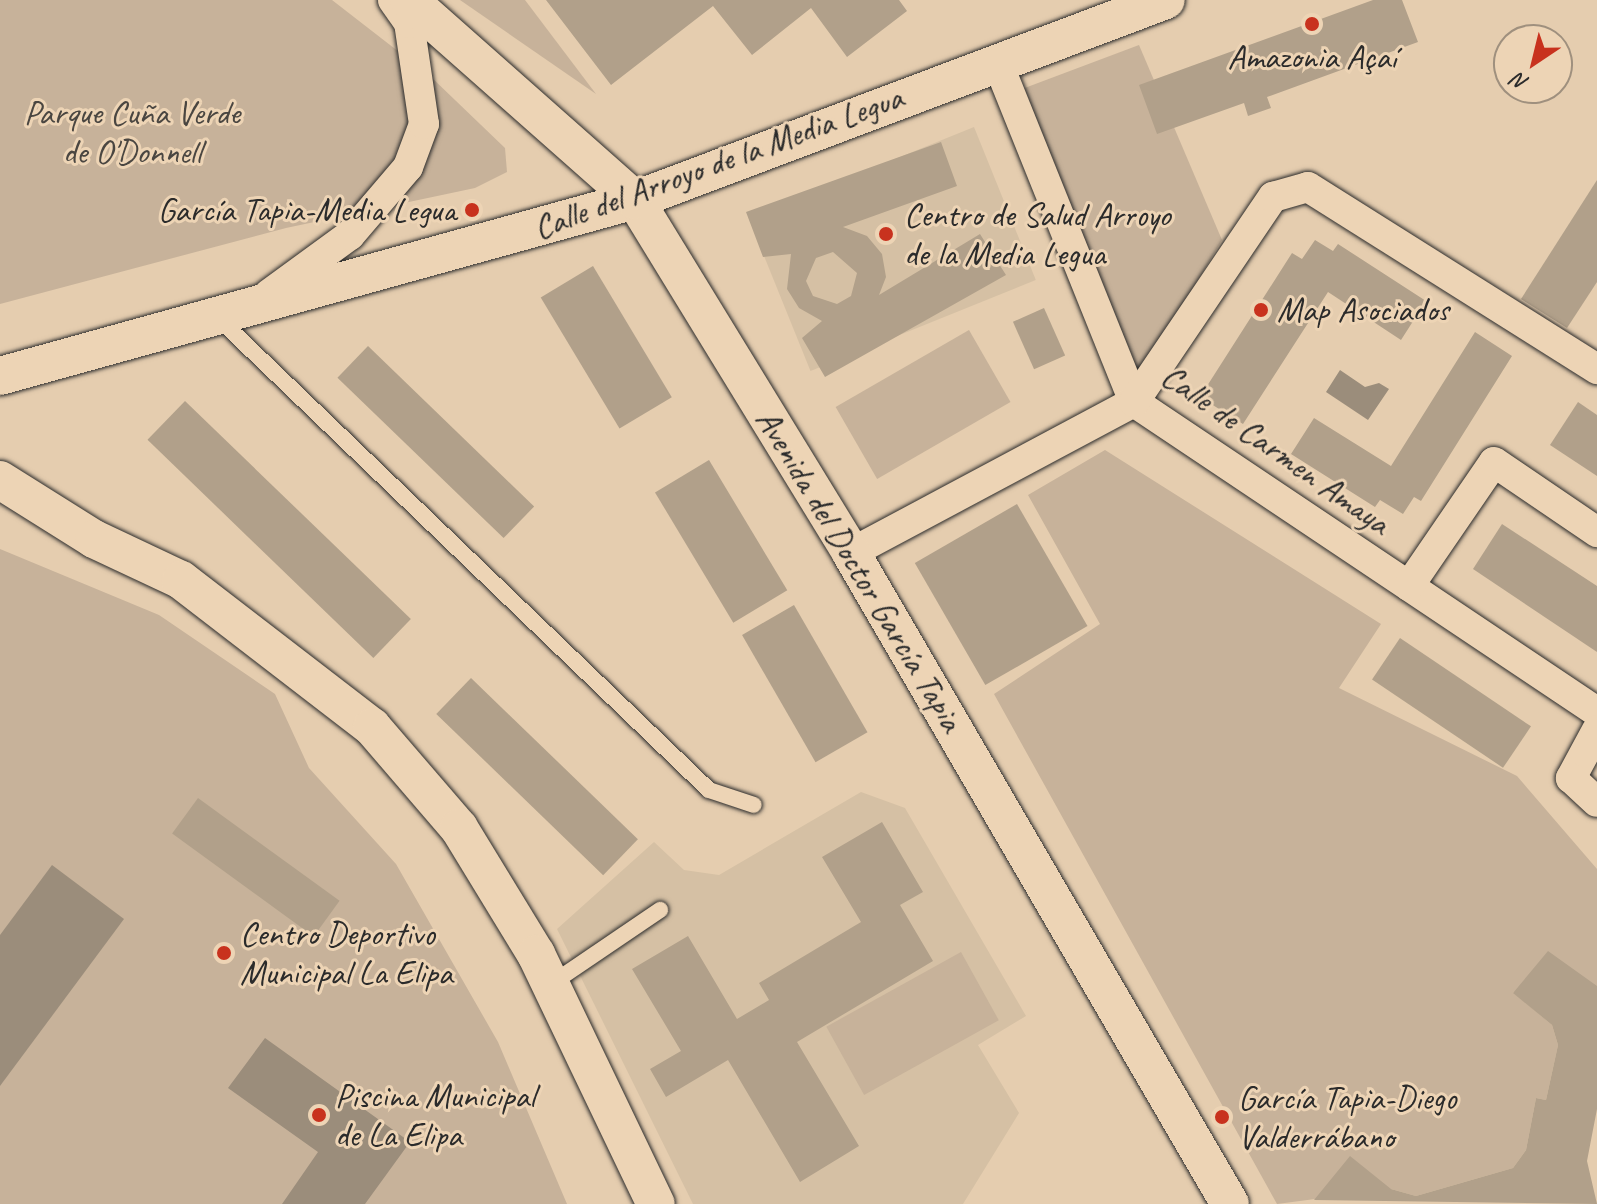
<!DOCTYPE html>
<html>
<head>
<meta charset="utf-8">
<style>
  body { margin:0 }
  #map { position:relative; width:1597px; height:1204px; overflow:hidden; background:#e5cdaf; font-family:Caveat,sans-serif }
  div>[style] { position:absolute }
  .built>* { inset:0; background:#d5c0a4; transform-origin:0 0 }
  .green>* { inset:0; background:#c7b29a; transform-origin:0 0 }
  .water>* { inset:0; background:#9b8d7b }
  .building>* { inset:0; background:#b1a08a; transform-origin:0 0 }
  .roads { filter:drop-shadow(0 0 2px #2b2b2b) drop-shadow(0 0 2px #2b2b2b) }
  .service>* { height:16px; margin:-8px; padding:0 8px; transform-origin:8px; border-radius:8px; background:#edd4b5 }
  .minor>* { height:30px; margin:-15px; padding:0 15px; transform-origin:15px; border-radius:15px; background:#edd4b5 }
  .tertiary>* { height:38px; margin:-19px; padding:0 19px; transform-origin:19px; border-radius:19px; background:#edd4b5 }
  .dots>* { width:22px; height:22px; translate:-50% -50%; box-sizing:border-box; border:4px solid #edd4b5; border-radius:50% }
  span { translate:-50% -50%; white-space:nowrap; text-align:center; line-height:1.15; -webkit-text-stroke:6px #edd4b5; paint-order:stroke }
  .poi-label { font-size:34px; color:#2b2b2b }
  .right { translate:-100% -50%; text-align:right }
  .left { translate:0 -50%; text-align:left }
  .park-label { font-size:34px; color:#4a4641 }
  .street-label { font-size:34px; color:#2b2b2b }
  .north { position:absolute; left:1493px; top:24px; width:80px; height:80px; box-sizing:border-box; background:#edd4b5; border:2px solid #9f907e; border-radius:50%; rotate:215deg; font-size:22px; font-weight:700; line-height:32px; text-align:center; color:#2b2b2b }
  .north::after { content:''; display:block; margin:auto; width:28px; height:36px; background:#c8321e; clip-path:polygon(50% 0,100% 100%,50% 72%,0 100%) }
</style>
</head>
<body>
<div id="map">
  <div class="built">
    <div style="left:974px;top:127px;width:165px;height:243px;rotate:68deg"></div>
    <div style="clip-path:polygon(861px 792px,905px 808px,1026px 1016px,978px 1045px,1019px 1113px,963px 1204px,693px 1204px,557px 929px,654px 842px,684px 870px,719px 875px)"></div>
  </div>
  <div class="green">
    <div style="clip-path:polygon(0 0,332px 0,430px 76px,505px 148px,507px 172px,475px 188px,286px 228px,0 304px)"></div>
    <div style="clip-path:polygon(460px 0,525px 0,596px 94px)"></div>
    <div style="clip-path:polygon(1139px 45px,1222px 240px,1139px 378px,1022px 89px)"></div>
    <div style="left:969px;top:330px;width:83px;height:154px;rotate:60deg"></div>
    <div style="clip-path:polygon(1105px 450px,1381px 624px,1339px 688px,1517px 776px,1597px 869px,1597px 986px,1513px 992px,1552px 1025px,1558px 1045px,1546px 1100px,1536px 1098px,1526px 1150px,1513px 1168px,1416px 1196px,1391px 1189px,1277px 1204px,994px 694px,1100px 624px,1028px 495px)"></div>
    <div style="clip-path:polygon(0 549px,159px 615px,275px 694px,309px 768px,396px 864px,498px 1042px,567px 1204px,0 1204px)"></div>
    <div style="left:961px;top:952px;width:78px;height:154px;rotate:61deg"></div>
  </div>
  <div class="water">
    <div style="clip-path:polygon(1340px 370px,1365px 387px,1379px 383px,1389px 389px,1368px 420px,1326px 392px)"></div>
    <div style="clip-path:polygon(52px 865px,124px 919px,0 1086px,0 935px)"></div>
    <div style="clip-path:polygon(265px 1038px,410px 1142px,365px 1204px,282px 1204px,318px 1152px,228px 1088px)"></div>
  </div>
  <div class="building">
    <div style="clip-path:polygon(546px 0,899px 0,907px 11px,847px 57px,811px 8px,752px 55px,713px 6px,611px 85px)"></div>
    <div style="clip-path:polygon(1373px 0,1402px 0,1418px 42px,1267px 97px,1271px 108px,1248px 116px,1244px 103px,1157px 134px,1139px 85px)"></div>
    <div style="clip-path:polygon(evenodd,941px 142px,957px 186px,843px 227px,867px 236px,882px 254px,886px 277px,879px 295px,980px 234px,1006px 275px,825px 377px,802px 338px,822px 321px,799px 308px,787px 289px,791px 254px,763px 257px,746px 212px,941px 142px,833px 252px,857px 273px,851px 296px,837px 304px,813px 296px,806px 281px,816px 258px,833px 252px)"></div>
    <div style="clip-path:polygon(1597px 180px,1597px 282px,1567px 328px,1521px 299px)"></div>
    <div style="clip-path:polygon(1315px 240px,1333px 251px,1338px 244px,1426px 301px,1401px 340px,1328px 292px,1243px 424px,1200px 397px,1292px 253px,1302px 259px)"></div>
    <div style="left:593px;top:266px;width:153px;height:61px;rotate:59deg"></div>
    <div style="left:1044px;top:308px;width:52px;height:34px;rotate:66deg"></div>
    <div style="clip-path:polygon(1475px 332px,1512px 356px,1421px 501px,1414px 497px,1403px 514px,1380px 500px,1375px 507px,1291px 454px,1314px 418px,1391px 466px)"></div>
    <div style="left:368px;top:346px;width:231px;height:44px;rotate:44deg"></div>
    <div style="left:185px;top:401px;width:314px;height:54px;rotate:44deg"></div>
    <div style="clip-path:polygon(1578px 402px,1597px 415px,1597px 476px,1550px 445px)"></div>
    <div style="left:709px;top:460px;width:152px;height:63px;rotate:59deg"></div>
    <div style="left:1017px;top:504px;width:141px;height:118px;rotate:60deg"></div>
    <div style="clip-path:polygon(1502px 524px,1597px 586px,1597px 652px,1473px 569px)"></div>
    <div style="left:794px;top:605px;width:147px;height:60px;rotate:60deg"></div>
    <div style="left:1400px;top:638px;width:158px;height:50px;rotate:34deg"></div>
    <div style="left:471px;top:678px;width:232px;height:50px;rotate:44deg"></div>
    <div style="left:198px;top:798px;width:175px;height:44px;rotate:36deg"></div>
    <div style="clip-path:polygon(882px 822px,923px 892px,900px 905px,933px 961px,797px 1042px,859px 1146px,800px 1182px,728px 1060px,666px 1097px,650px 1069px,681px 1051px,632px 969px,688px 936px,737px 1019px,769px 1000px,759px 983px,861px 922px,822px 857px)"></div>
    <div style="clip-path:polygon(1548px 951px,1597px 986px,1597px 1109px,1587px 1161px,1597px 1204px,1314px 1200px,1350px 1156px,1391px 1189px,1416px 1196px,1513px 1168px,1526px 1150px,1536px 1098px,1546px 1100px,1558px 1045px,1552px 1025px,1513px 993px)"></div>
  </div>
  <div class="roads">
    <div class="service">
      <div style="left:218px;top:318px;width:681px;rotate:43.87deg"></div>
      <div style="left:709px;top:790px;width:47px;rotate:18.4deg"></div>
      <div style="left:551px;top:984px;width:132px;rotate:-34.2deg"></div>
    </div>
    <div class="minor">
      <div style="left:997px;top:61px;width:367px;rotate:68.1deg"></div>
      <div style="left:1134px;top:402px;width:557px;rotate:33.8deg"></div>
      <div style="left:269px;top:294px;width:100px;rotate:-36.1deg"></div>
      <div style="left:350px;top:235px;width:89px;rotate:-49.5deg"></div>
      <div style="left:408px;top:167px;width:46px;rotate:-69.6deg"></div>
      <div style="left:424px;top:124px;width:102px;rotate:-98.4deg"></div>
      <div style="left:409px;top:23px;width:28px;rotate:-125deg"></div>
      <div style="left:851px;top:553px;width:321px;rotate:-28.1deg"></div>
      <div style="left:1134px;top:402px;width:248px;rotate:-55.9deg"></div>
      <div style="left:1273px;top:197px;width:36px;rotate:-16deg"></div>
      <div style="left:1308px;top:187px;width:342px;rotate:32.2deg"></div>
      <div style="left:1409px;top:586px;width:150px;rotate:-55.6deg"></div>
      <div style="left:1494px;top:462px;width:125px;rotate:34.2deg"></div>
      <div style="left:1597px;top:730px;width:55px;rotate:118.4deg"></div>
      <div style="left:1571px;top:778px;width:35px;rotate:43deg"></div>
    </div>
    <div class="tertiary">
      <div style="left:409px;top:0;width:302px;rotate:41.5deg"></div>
      <div style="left:635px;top:200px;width:414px;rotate:58.5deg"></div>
      <div style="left:851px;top:553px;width:753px;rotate:59.79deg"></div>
      <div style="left:0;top:376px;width:659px;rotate:-15.49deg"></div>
      <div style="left:635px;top:200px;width:567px;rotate:-20.64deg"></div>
      <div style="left:0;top:480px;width:111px;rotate:32.1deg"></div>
      <div style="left:94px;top:539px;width:96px;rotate:25.2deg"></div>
      <div style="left:181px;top:580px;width:241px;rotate:37.6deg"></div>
      <div style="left:372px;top:727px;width:133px;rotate:49.3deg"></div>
      <div style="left:459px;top:828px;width:148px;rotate:58.6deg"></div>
      <div style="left:536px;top:954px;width:277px;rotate:64.4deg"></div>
    </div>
  </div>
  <div class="dots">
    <div style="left:1312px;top:24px;background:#c8321e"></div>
    <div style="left:472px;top:210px;background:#c8321e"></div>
    <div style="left:886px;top:234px;background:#c8321e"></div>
    <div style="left:1261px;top:310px;background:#c8321e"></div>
    <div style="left:224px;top:953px;background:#c8321e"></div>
    <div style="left:319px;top:1115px;background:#c8321e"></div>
    <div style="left:1222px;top:1117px;background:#c8321e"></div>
  </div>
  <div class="poi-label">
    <span style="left:1312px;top:57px">Amazonia Açaí</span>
    <span class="right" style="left:456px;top:210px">García Tapia-Media Legua</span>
    <span class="left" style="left:904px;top:234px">Centro de Salud Arroyo<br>de la Media Legua</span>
    <span class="left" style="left:1277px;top:310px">Map Asociados</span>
    <span class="left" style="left:240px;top:953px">Centro Deportivo<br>Municipal La Elipa</span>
    <span class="left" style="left:335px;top:1115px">Piscina Municipal<br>de La Elipa</span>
    <span class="left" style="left:1238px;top:1117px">García Tapia-Diego<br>Valderrábano</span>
  </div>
  <div class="park-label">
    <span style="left:132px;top:132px">Parque Cuña Verde<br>de O'Donnell</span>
  </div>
  <div class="street-label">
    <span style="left:718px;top:162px;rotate:-20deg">Calle del Arroyo de la Media Legua</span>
    <span style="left:1276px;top:449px;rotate:35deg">Calle de Carmen Amaya</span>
    <span style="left:860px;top:570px;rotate:59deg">Avenida del Doctor García Tapia</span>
  </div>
  <div class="north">N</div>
</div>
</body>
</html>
